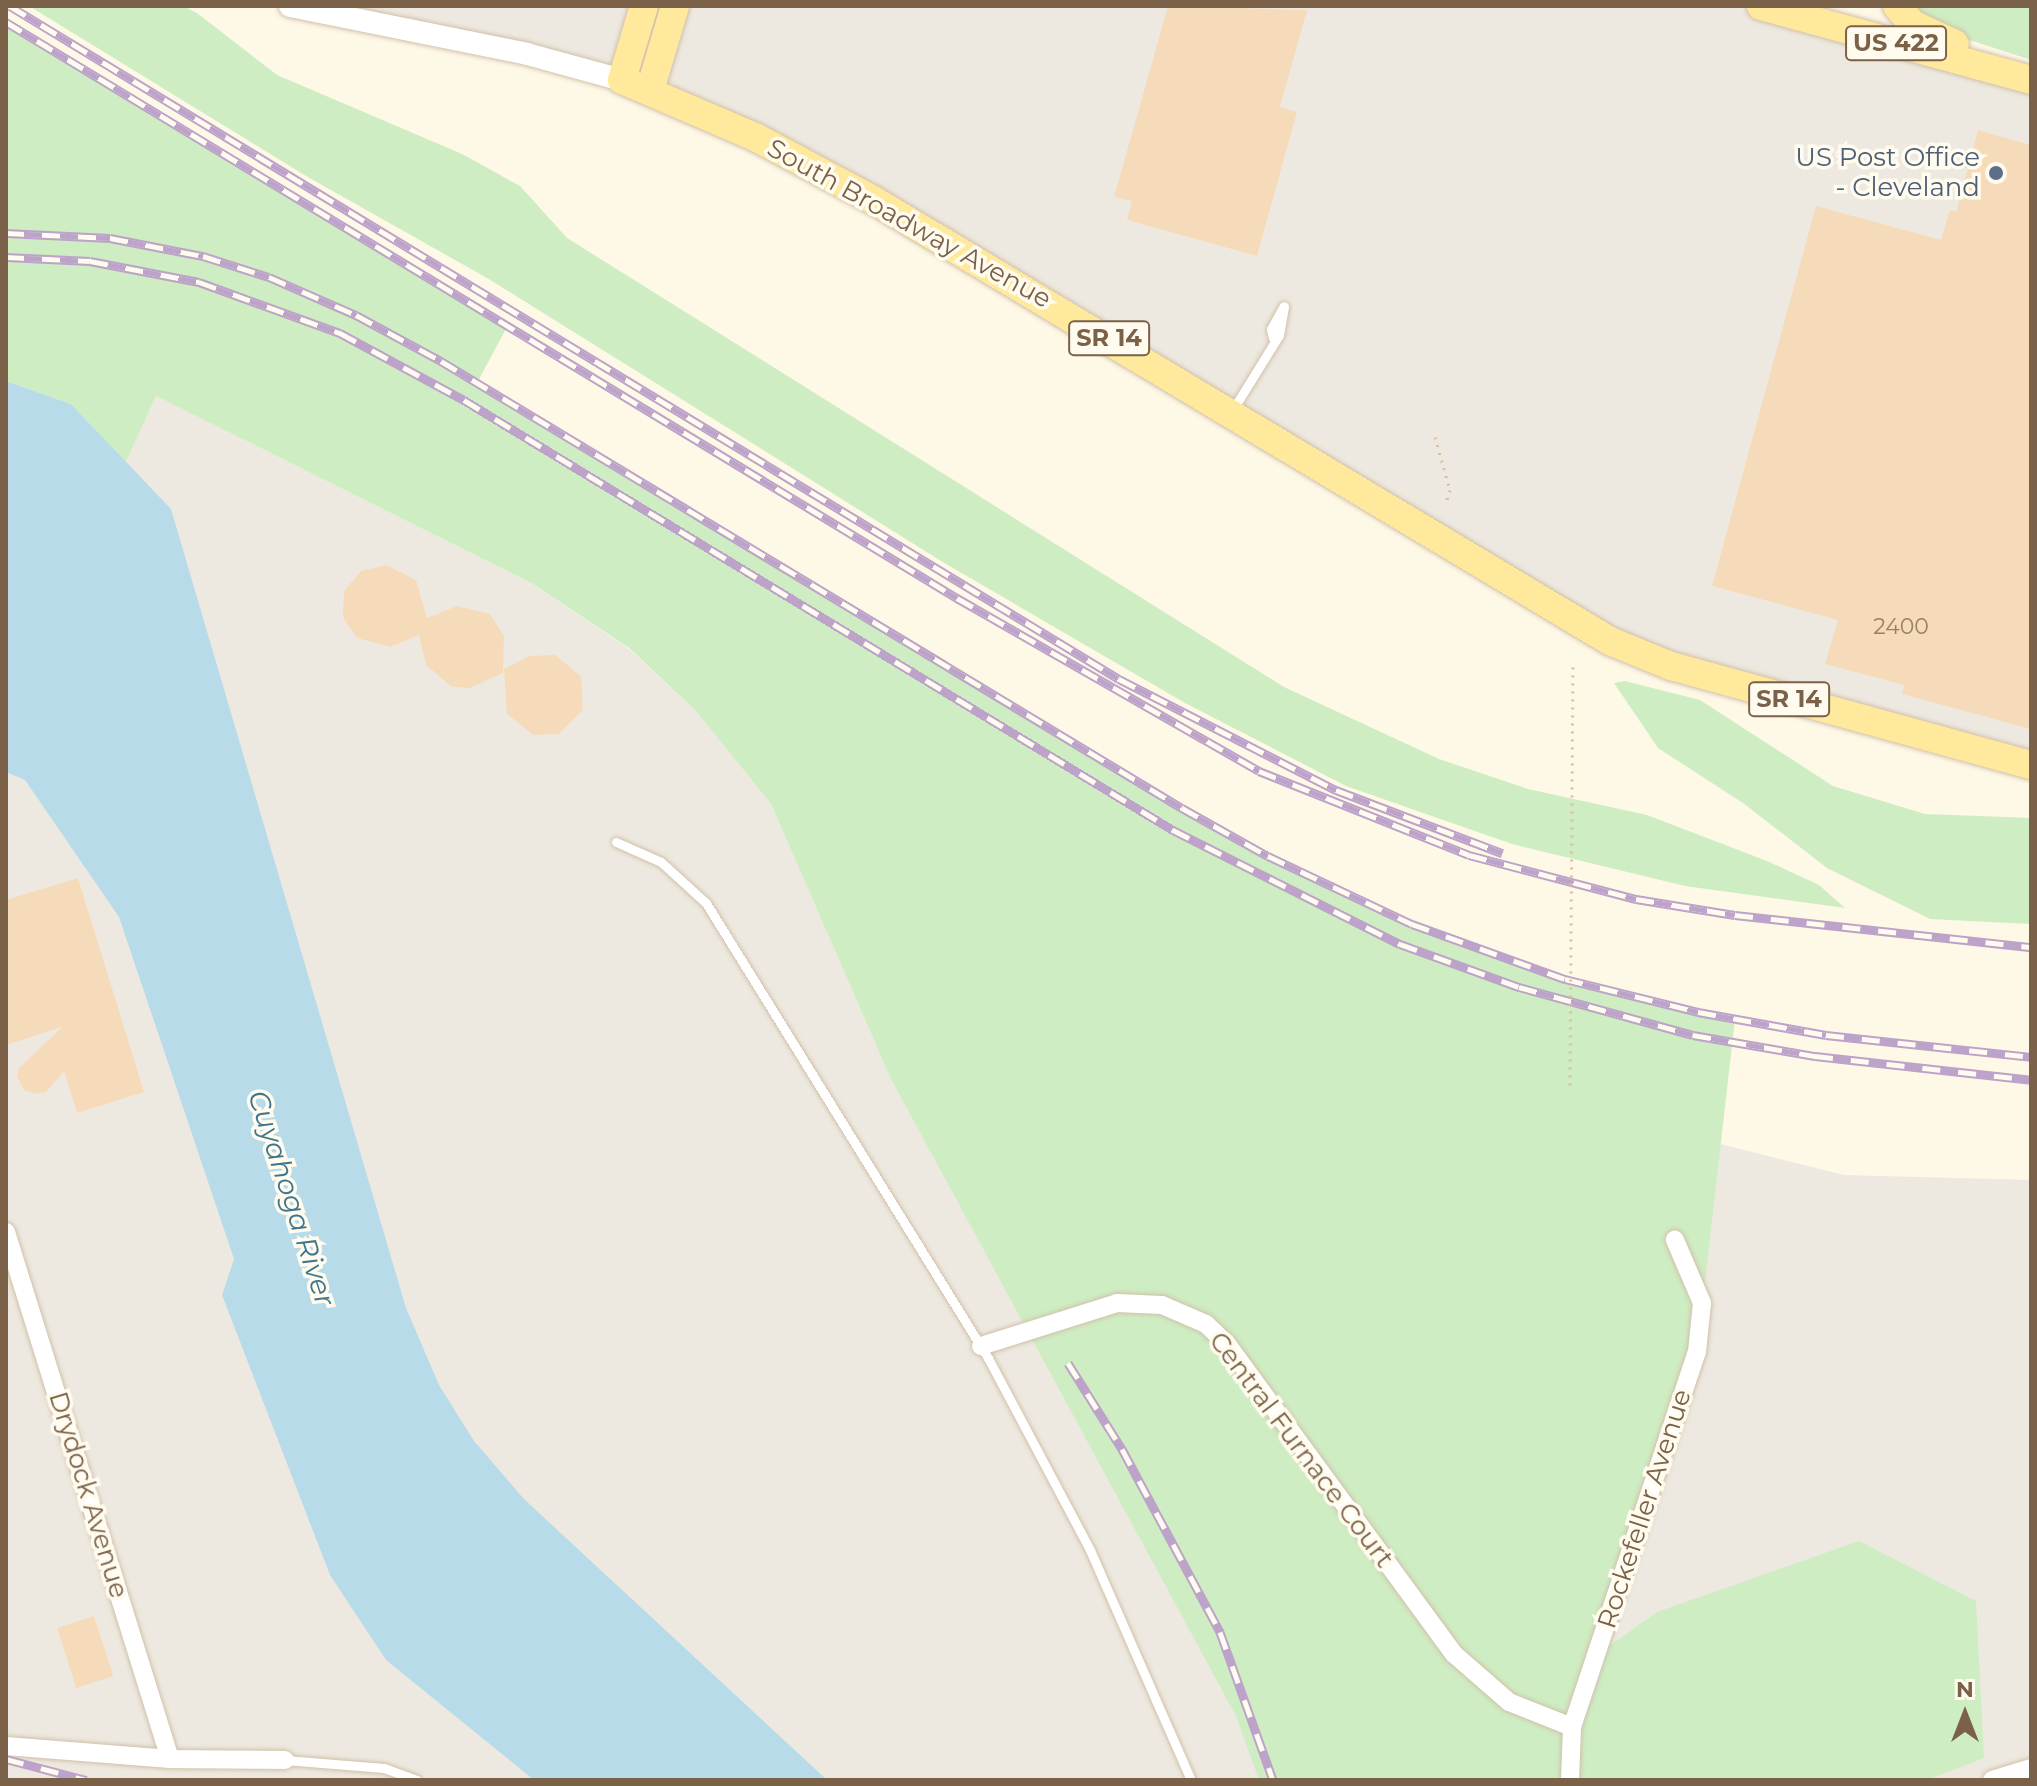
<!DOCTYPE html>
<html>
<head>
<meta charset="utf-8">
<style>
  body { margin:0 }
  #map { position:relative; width:2037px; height:1786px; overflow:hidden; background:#fef8e6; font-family:Montserrat,sans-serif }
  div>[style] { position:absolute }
  .industrial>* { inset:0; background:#eee9e0 }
  .green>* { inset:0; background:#ceedc3 }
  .water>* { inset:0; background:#b8dbea }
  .building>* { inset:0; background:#f6dbbb; transform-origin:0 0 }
  .path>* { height:3px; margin-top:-1.5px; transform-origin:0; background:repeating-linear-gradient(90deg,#dbbf9e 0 2px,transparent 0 8px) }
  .roads { filter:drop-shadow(0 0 2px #d1c1aa) drop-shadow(0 0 2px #d1c1aa) }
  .service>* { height:9px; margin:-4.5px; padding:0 4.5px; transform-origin:4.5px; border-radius:4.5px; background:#fff }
  .minor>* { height:18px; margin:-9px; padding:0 9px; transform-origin:9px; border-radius:9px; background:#fff }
  .tertiary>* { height:22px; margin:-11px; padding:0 11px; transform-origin:11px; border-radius:11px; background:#fff }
  .primary>* { height:28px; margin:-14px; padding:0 14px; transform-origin:14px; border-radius:14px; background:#ffe99c }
  .rail>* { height:9px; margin-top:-4.5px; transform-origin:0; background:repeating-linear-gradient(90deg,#fffbee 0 18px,#bda2c9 0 36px); box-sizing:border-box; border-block:2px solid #bda2c9 }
  .path-bridge>* { height:3px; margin-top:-1.5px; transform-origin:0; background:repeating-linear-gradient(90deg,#dbbf9e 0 2px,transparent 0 8px) }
  .dots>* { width:22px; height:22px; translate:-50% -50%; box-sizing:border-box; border:4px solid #fffbee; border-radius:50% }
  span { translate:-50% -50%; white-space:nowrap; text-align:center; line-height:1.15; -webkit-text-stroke:7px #fffbee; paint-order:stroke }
  .number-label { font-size:22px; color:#998065 }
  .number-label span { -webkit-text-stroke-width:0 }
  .shield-label span { padding:2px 6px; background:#fffbee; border:2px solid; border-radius:6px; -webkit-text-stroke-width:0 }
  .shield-label { font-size:24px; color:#7a6148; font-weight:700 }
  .service-label { font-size:26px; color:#4e5e75 }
  .right { translate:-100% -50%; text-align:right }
  .street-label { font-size:26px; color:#7a6148 }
  .water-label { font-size:28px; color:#3f768f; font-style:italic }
  .frame { position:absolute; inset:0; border:8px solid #7a6148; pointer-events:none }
  .north { position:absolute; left:1925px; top:1674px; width:80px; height:80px; -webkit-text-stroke:6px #fffbee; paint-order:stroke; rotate:0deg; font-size:22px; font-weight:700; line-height:32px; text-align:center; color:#7a6148 }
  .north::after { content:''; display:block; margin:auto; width:28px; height:36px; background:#7a6148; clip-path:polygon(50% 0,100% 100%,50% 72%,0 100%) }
</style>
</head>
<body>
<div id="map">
  <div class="industrial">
    <div style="clip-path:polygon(290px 6px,1761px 6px,2031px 80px,2031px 765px,1671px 666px,1026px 288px,622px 80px)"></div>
    <div style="clip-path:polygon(156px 396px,533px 584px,629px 649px,695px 710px,771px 804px,890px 1077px,1341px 1049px,1844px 1175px,2031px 1180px,2031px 1780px,6px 1780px,6px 772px,25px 779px,126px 462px)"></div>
  </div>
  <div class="green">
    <div style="clip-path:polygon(29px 6px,183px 6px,197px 13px,277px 75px,462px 154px,520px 186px,567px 238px,1284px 687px,1439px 759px,1528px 789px,1647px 815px,1767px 861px,1819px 885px,1845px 908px,1685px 886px,1512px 844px,1346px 786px,1185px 703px,946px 564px,487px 278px,306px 176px)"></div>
    <div style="clip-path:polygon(1909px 6px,2031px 6px,2031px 60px,1939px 30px)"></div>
    <div style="clip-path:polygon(6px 22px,508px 325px,477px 383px,1182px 808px,1268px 856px,1413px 924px,1565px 979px,1735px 1019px,1697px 1352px,1597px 1655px,1657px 1612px,1859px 1541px,1976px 1601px,1984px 1758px,1927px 1780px,1259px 1780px,1236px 1716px,890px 1077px,771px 804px,695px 710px,629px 648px,533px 584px,156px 396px,126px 462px,71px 404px,6px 381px)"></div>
    <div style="clip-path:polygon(1625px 681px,1700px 700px,1833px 786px,1925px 814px,2031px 818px,2031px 924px,1930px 919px,1827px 868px,1743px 803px,1658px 748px,1614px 683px)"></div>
  </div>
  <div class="water">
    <div style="clip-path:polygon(6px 381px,71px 404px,171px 509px,406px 1308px,439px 1385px,474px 1441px,524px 1499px,827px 1780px,534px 1780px,386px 1660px,330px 1575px,222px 1295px,234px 1259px,119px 917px,25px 780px,6px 772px)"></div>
  </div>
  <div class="building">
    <div style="clip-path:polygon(1168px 6px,1307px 10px,1280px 107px,1297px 112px,1257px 256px,1127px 220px,1132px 201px,1114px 197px)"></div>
    <div style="clip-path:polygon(1978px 130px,2031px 145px,2031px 729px,1902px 694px,1904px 685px,1825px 664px,1838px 620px,1712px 586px,1816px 206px,1941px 240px,1950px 210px,1956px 212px)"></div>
    <div style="clip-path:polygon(386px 565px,416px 580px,427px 618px,457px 606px,490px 614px,504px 636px,503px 673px,470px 688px,452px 687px,426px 665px,419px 635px,390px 647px,357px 638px,343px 617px,344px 591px,361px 571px)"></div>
    <div style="clip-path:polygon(555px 655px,581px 676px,583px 710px,559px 734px,533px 735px,507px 714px,504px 669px,529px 656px)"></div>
    <div style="clip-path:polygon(78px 878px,144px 1092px,77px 1113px,64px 1071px,46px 1092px,34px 1094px,24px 1090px,17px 1076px,19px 1068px,62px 1027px,6px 1045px,6px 900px)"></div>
    <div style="left:94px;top:1616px;width:63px;height:39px;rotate:72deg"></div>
  </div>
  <div class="path">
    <div style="left:1950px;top:162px;width:18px;rotate:13deg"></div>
    <div style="left:1435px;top:437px;width:55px;rotate:74.2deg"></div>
    <div style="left:1450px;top:490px;width:13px;rotate:108deg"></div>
  </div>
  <div class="roads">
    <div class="service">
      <div style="left:1273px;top:338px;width:9px;rotate:-103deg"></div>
      <div style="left:1271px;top:329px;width:26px;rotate:-61deg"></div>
      <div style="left:1232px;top:411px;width:89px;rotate:-58.3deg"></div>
      <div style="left:1279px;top:335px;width:29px;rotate:-80deg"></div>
      <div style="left:616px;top:842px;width:49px;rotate:24deg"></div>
      <div style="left:661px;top:862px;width:61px;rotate:42.3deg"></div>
      <div style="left:706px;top:903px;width:535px;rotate:58.21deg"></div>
      <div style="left:988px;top:1358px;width:217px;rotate:62deg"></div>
      <div style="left:1090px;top:1550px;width:251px;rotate:66.3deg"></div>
      <div style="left:285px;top:1760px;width:99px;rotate:4.6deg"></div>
      <div style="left:384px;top:1768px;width:35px;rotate:20deg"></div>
    </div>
    <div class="minor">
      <div style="left:6px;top:1232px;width:552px;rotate:72.71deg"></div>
      <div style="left:981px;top:1346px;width:143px;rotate:-17.5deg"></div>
      <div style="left:1117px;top:1303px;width:45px;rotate:2.5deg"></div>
      <div style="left:1162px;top:1305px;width:48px;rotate:23.4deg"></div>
      <div style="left:1206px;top:1324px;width:29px;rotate:44deg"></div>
      <div style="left:1227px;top:1344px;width:384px;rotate:53.8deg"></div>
      <div style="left:1454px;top:1654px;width:73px;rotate:41.1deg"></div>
      <div style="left:1509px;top:1702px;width:68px;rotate:21.6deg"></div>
      <div style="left:6px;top:1746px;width:165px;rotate:4.5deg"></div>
      <div style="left:170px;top:1759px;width:115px;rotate:0.5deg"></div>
      <div style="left:1570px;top:1780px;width:53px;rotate:-87.8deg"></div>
      <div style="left:1572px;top:1727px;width:395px;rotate:-71.6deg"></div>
      <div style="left:1697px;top:1352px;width:49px;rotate:-84.2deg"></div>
      <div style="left:1702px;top:1303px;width:69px;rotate:-113.2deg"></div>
      <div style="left:1992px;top:1780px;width:41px;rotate:-17.1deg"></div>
    </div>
    <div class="tertiary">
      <div style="left:290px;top:6px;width:242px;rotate:11.4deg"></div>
      <div style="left:527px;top:54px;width:98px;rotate:15.3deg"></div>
    </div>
    <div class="primary">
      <div style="left:644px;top:6px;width:77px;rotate:106.6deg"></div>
      <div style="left:622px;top:80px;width:147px;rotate:23.2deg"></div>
      <div style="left:757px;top:138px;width:134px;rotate:28.1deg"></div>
      <div style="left:875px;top:201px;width:857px;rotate:30.91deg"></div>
      <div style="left:1610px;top:641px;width:66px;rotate:22.3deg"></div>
      <div style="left:1671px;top:666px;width:373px;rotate:15.4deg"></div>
      <div style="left:1761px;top:6px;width:280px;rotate:15.3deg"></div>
      <div style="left:1897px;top:6px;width:23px;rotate:50deg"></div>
      <div style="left:1912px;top:24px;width:47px;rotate:24.9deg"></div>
      <div style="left:650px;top:90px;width:88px;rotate:-73.4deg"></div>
    </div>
  </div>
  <div class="rail">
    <div style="left:10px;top:6px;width:1297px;rotate:31.25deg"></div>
    <div style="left:1119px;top:679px;width:244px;rotate:27.1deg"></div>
    <div style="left:1336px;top:790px;width:178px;rotate:20.8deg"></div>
    <div style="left:6px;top:22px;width:1112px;rotate:31.2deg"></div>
    <div style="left:957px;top:598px;width:348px;rotate:29.8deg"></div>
    <div style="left:1259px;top:771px;width:226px;rotate:21.8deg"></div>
    <div style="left:1469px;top:855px;width:173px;rotate:14.8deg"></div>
    <div style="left:1636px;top:899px;width:100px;rotate:9.2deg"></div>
    <div style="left:1735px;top:915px;width:298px;rotate:6.2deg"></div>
    <div style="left:6px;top:233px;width:104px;rotate:2.8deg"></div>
    <div style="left:110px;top:238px;width:95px;rotate:11deg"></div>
    <div style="left:203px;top:256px;width:69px;rotate:17.7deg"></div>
    <div style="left:269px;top:277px;width:95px;rotate:23.6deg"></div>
    <div style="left:356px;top:315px;width:97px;rotate:28.4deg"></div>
    <div style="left:441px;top:361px;width:865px;rotate:31.1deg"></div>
    <div style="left:1182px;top:808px;width:98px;rotate:29.2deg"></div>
    <div style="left:1268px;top:856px;width:159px;rotate:25.3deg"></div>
    <div style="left:1412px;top:924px;width:163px;rotate:19.8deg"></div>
    <div style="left:1565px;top:979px;width:137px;rotate:13.9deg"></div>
    <div style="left:1698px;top:1012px;width:130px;rotate:10.2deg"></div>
    <div style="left:1826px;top:1035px;width:206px;rotate:6.1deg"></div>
    <div style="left:6px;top:257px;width:84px;rotate:2.7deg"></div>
    <div style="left:90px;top:261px;width:111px;rotate:10.9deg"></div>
    <div style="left:199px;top:282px;width:150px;rotate:19.9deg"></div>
    <div style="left:340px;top:333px;width:141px;rotate:28.4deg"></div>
    <div style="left:464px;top:400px;width:829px;rotate:31.24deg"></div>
    <div style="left:1173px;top:830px;width:254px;rotate:26.7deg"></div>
    <div style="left:1400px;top:944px;width:127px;rotate:19.9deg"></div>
    <div style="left:1519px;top:987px;width:180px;rotate:15.4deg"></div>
    <div style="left:1693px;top:1035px;width:124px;rotate:9.8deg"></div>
    <div style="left:1815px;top:1056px;width:217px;rotate:6.3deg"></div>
    <div style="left:1068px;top:1363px;width:102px;rotate:57.9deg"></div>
    <div style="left:1122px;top:1449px;width:208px;rotate:61.8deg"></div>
    <div style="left:1220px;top:1632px;width:157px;rotate:70.3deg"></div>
    <div style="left:6px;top:1759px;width:83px;rotate:14.7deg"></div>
  </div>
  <div class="path-bridge">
    <div style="left:1570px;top:1085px;width:419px;rotate:-89.6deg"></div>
  </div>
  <div class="dots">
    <div style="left:1996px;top:173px;background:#5c6f8a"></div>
  </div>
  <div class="number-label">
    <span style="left:1901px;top:627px">2400</span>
  </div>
  <div class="shield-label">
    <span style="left:1896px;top:43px">US 422</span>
    <span style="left:1109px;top:338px">SR 14</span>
    <span style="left:1789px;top:699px">SR 14</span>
  </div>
  <div class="service-label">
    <span class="right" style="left:1980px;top:173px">US Post Office<br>- Cleveland</span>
  </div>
  <div class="street-label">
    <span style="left:909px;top:224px;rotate:29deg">South Broadway Avenue</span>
    <span style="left:1301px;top:1450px;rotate:53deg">Central Furnace Court</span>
    <span style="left:88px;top:1495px;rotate:73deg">Drydock Avenue</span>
    <span style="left:1645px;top:1509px;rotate:-72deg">Rockefeller Avenue</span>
  </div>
  <div class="water-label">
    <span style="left:292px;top:1198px;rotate:72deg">Cuyahoga River</span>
  </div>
  <div class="frame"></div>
  <div class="north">N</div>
</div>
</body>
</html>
